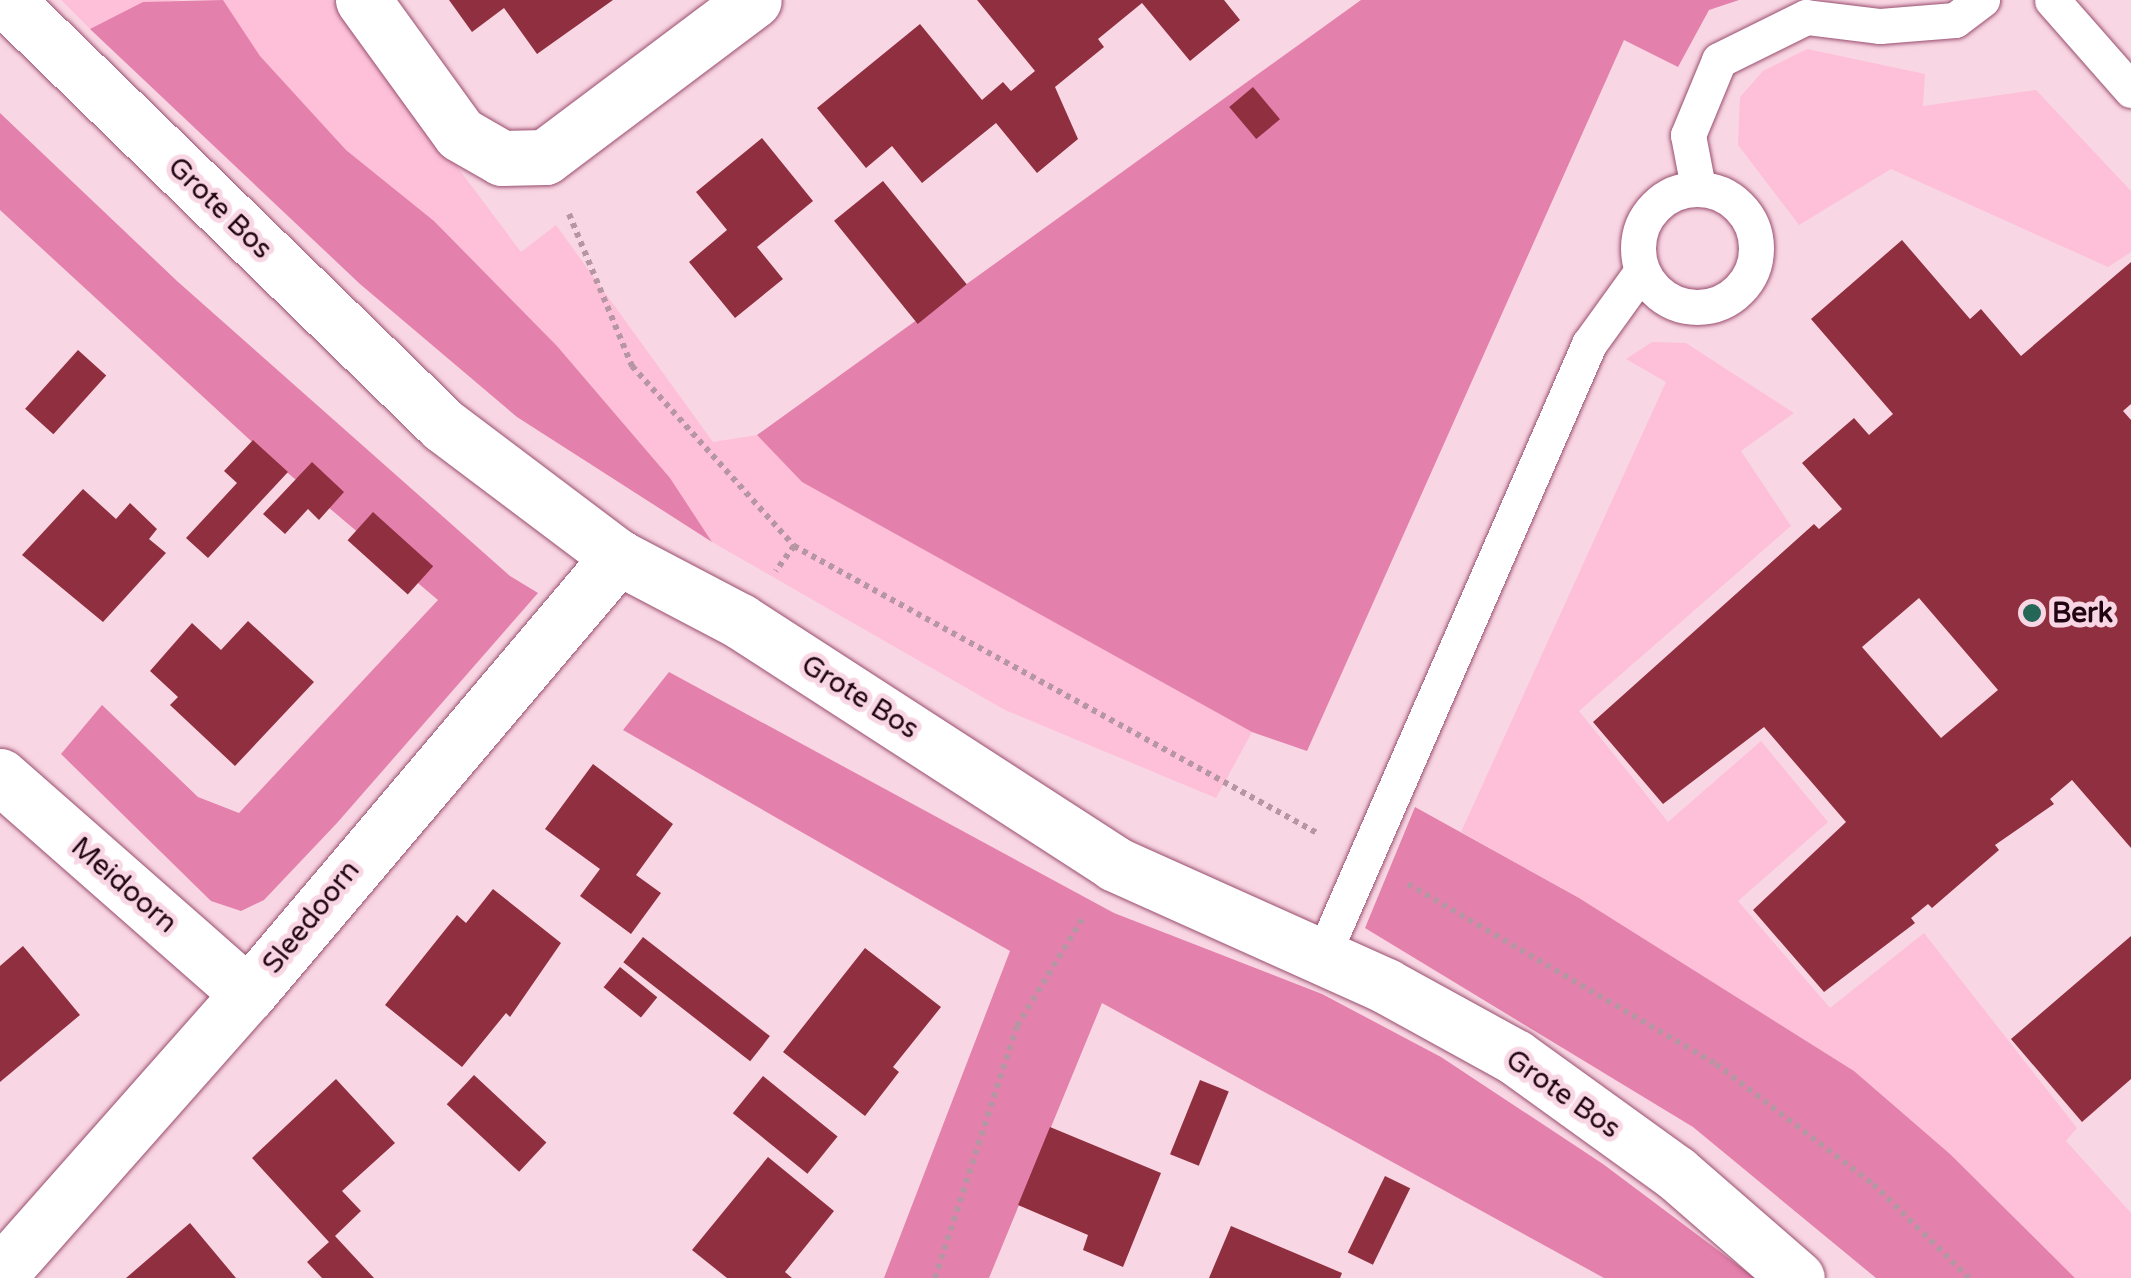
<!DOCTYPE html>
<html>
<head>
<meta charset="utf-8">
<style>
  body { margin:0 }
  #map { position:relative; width:2131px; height:1278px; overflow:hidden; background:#f9d6e3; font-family:"Varela Round",sans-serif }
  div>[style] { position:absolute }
  .green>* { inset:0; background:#fdc0d8 }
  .forest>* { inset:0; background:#e380ab }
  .building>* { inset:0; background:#8f2f40; transform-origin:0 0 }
  .path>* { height:6px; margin-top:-3px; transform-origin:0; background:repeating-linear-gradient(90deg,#b796a3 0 5px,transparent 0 10px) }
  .roads { filter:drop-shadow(0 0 2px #994e6f) drop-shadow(0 0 2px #994e6f) }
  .service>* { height:35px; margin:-17.5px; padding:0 17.5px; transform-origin:17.5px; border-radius:17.5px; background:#fff }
  .service>.ring { margin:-17.5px; padding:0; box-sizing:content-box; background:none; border:35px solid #fff; border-radius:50% }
  .minor>* { height:55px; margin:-27.5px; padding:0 27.5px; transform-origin:27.5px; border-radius:27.5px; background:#fff }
  .tertiary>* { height:55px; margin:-27.5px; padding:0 27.5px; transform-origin:27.5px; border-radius:27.5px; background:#fff }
  .dots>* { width:28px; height:28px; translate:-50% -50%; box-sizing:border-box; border:5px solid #f9d6e3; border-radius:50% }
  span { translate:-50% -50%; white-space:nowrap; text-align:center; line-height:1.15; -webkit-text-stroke:10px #f9d6e3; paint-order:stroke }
  .street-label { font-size:28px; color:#210512 }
  .poi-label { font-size:28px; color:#210512; font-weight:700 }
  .left { translate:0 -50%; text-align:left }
</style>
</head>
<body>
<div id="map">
  <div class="green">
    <div style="clip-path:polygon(61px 0,185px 0,143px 3px,90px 29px)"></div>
    <div style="clip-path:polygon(223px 0,332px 0,521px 252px,556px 225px,713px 442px,757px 435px,802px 482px,1252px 732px,1216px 798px,1005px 710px,712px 542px,670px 478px,557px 346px,434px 221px,346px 150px,260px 56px)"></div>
    <div style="clip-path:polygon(1807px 49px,1925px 74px,1923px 106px,2036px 90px,2131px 191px,2131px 252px,2108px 267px,1891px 169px,1799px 225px,1738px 145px,1740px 97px,1763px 71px)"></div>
    <div style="clip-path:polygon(1652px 342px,1686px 343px,1794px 413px,1741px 451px,1791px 526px,1579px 711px,1668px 822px,1761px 741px,1828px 822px,1738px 901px,1830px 1008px,1924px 933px,2077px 1128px,2066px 1141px,2131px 1213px,2131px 1278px,2075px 1278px,1950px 1154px,1854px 1071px,1579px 898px,1461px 832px,1666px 382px,1626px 359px)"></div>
  </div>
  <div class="forest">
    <div style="clip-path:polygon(223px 0,260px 56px,346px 150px,434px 221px,557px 346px,670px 478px,712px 542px,517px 417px,360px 284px,90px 29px,143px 2px)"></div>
    <div style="clip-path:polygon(1361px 0,1739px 0,1709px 10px,1678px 67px,1624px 40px,1307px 751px,1252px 732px,802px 482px,757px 435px)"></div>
    <div style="clip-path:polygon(0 113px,177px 281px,510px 576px,538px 593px,337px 823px,264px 900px,241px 911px,211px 901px,61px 754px,102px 705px,198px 797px,239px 813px,438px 600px,263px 452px,0 210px)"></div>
    <div style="clip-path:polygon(669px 672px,1114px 913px,1322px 994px,1441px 1057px,1603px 1164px,1755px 1278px,1604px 1278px,1102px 1003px,989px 1278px,884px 1278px,1010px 951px,623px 730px)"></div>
    <div style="clip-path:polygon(1415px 807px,1579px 898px,1854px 1071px,1950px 1154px,2075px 1278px,1876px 1278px,1693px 1127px,1365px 928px)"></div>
  </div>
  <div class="building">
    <div style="clip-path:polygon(449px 0,613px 0,537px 54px,504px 8px,472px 32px)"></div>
    <div style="clip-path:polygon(977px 0,1224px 0,1240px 20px,1190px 61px,1142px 3px,1098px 39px,1104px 47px,1055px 87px,1078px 139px,1037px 173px,996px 123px,922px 183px,892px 146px,866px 168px,817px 108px,920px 24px,982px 100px,1003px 82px,1011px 91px,1035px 71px)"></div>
    <div style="left:1253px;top:87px;width:42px;height:31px;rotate:50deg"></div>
    <div style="clip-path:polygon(762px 138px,813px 201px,757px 247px,783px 279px,735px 318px,689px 262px,727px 230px,696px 192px)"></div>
    <div style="left:883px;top:181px;width:133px;height:63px;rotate:51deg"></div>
    <div style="clip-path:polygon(evenodd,1902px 240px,1970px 319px,1981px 309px,2021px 356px,2131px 262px,2131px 404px,2123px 411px,2131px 420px,2131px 848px,2072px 780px,2050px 799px,2054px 804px,1995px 845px,1999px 850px,1932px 908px,1928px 904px,1911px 918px,1915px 923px,1824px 992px,1753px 910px,1846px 822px,1764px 727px,1663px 804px,1593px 722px,1814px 524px,1819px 529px,1842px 509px,1802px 463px,1854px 418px,1869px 435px,1893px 414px,1811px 319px,1902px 240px,1919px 598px,1998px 690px,1941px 738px,1862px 647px,1919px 598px)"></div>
    <div style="left:78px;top:350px;width:38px;height:79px;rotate:42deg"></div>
    <div style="clip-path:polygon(253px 440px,288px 472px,208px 558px,186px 538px,237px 483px,224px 471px)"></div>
    <div style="clip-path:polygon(312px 462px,344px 492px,319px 520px,308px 509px,285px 534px,263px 514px)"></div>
    <div style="clip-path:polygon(83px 489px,116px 519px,130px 503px,157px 529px,149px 539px,166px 553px,103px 622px,22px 555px)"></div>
    <div style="left:373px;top:512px;width:81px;height:38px;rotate:42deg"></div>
    <div style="clip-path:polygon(248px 621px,314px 682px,235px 766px,170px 705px,178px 697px,150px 671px,192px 623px,221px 650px)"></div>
    <div style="clip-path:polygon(593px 764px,673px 824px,636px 875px,661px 893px,631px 934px,580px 896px,600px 869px,545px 829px)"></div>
    <div style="clip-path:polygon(493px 889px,561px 943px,510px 1017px,506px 1013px,462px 1067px,385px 1005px,457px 915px,466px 923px)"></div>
    <div style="clip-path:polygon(2131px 936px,2131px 1079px,2082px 1122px,2011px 1039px)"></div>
    <div style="left:643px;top:937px;width:161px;height:32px;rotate:38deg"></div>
    <div style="clip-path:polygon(23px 946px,80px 1015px,0 1082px,0 966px)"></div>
    <div style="clip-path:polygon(865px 948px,941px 1007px,893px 1067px,899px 1072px,865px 1116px,783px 1052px)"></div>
    <div style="left:620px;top:967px;width:48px;height:26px;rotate:39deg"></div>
    <div style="left:474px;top:1075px;width:99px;height:40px;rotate:43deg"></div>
    <div style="left:763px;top:1076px;width:96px;height:48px;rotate:39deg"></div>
    <div style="clip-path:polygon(336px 1079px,395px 1143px,342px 1191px,361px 1211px,335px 1236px,374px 1278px,322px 1278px,307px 1262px,329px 1242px,252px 1158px)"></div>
    <div style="left:1200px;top:1080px;width:31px;height:80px;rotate:22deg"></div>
    <div style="clip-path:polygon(1050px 1127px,1161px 1173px,1123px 1267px,1083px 1250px,1088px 1235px,1018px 1205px)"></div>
    <div style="clip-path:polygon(768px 1157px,834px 1211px,785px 1272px,792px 1278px,727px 1278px,692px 1250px)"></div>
    <div style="left:1385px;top:1176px;width:28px;height:85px;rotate:26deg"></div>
    <div style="clip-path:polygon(190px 1223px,236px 1278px,126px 1278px)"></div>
    <div style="clip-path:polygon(1231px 1226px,1342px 1273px,1340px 1278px,1209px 1278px)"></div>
  </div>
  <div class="path">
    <div style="left:569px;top:214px;width:165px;rotate:67.5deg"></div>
    <div style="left:632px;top:366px;width:242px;rotate:48deg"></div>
    <div style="left:794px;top:546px;width:31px;rotate:126deg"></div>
    <div style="left:794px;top:546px;width:599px;rotate:28.75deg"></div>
    <div style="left:1408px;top:884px;width:357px;rotate:30.3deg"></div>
    <div style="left:1716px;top:1064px;width:198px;rotate:37.4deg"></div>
    <div style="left:1873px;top:1184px;width:134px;rotate:44.4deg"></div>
    <div style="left:935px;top:1278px;width:265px;rotate:-72deg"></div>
    <div style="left:1017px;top:1026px;width:129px;rotate:-58.7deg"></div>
  </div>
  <div class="roads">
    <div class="service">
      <div style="left:2052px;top:0;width:120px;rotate:48.7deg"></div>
      <div style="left:1698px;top:187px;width:53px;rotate:-100.9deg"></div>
      <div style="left:1688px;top:135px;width:81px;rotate:-67.5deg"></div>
      <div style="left:1719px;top:60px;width:97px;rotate:-26.3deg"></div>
      <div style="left:1806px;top:17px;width:75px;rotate:6.9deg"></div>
      <div style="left:1880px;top:26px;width:75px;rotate:-4.6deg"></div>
      <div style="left:1955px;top:20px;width:34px;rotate:-37deg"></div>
      <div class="ring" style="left:1638px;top:189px;width:83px;height:83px"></div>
      <div style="left:1322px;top:957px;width:669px;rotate:-66.46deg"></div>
      <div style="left:1589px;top:344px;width:89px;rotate:-54.2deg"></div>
    </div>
    <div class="minor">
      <div style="left:363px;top:0;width:165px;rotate:54.1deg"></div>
      <div style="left:460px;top:134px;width:48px;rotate:29.7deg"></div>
      <div style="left:502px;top:158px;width:43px;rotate:-1.3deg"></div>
      <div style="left:545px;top:157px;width:261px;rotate:-36.9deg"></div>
      <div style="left:0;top:776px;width:330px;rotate:41.3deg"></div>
      <div style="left:0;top:1274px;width:374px;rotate:-48.5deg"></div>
      <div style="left:248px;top:994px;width:573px;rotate:-49.75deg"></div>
    </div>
    <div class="tertiary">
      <div style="left:6px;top:0;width:610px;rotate:44.2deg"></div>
      <div style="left:443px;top:425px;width:219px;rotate:37deg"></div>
      <div style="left:618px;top:557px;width:138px;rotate:27.7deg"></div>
      <div style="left:740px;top:621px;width:447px;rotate:32.9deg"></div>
      <div style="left:1115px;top:864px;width:297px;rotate:24.2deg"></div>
      <div style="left:1386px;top:986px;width:147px;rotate:28.8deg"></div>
      <div style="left:1515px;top:1057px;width:198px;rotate:35.8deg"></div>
      <div style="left:1676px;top:1173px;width:160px;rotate:41deg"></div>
    </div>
  </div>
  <div class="dots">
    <div style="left:2032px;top:613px;background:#256757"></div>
  </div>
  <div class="street-label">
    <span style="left:220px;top:208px;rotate:44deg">Grote Bos</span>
    <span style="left:860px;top:697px;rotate:32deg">Grote Bos</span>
    <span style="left:124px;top:885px;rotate:41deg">Meidoorn</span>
    <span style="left:311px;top:917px;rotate:-51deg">Sleedoorn</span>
    <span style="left:1563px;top:1094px;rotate:35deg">Grote Bos</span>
  </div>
  <div class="poi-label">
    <span class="left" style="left:2052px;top:613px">Berk</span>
  </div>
</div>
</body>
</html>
